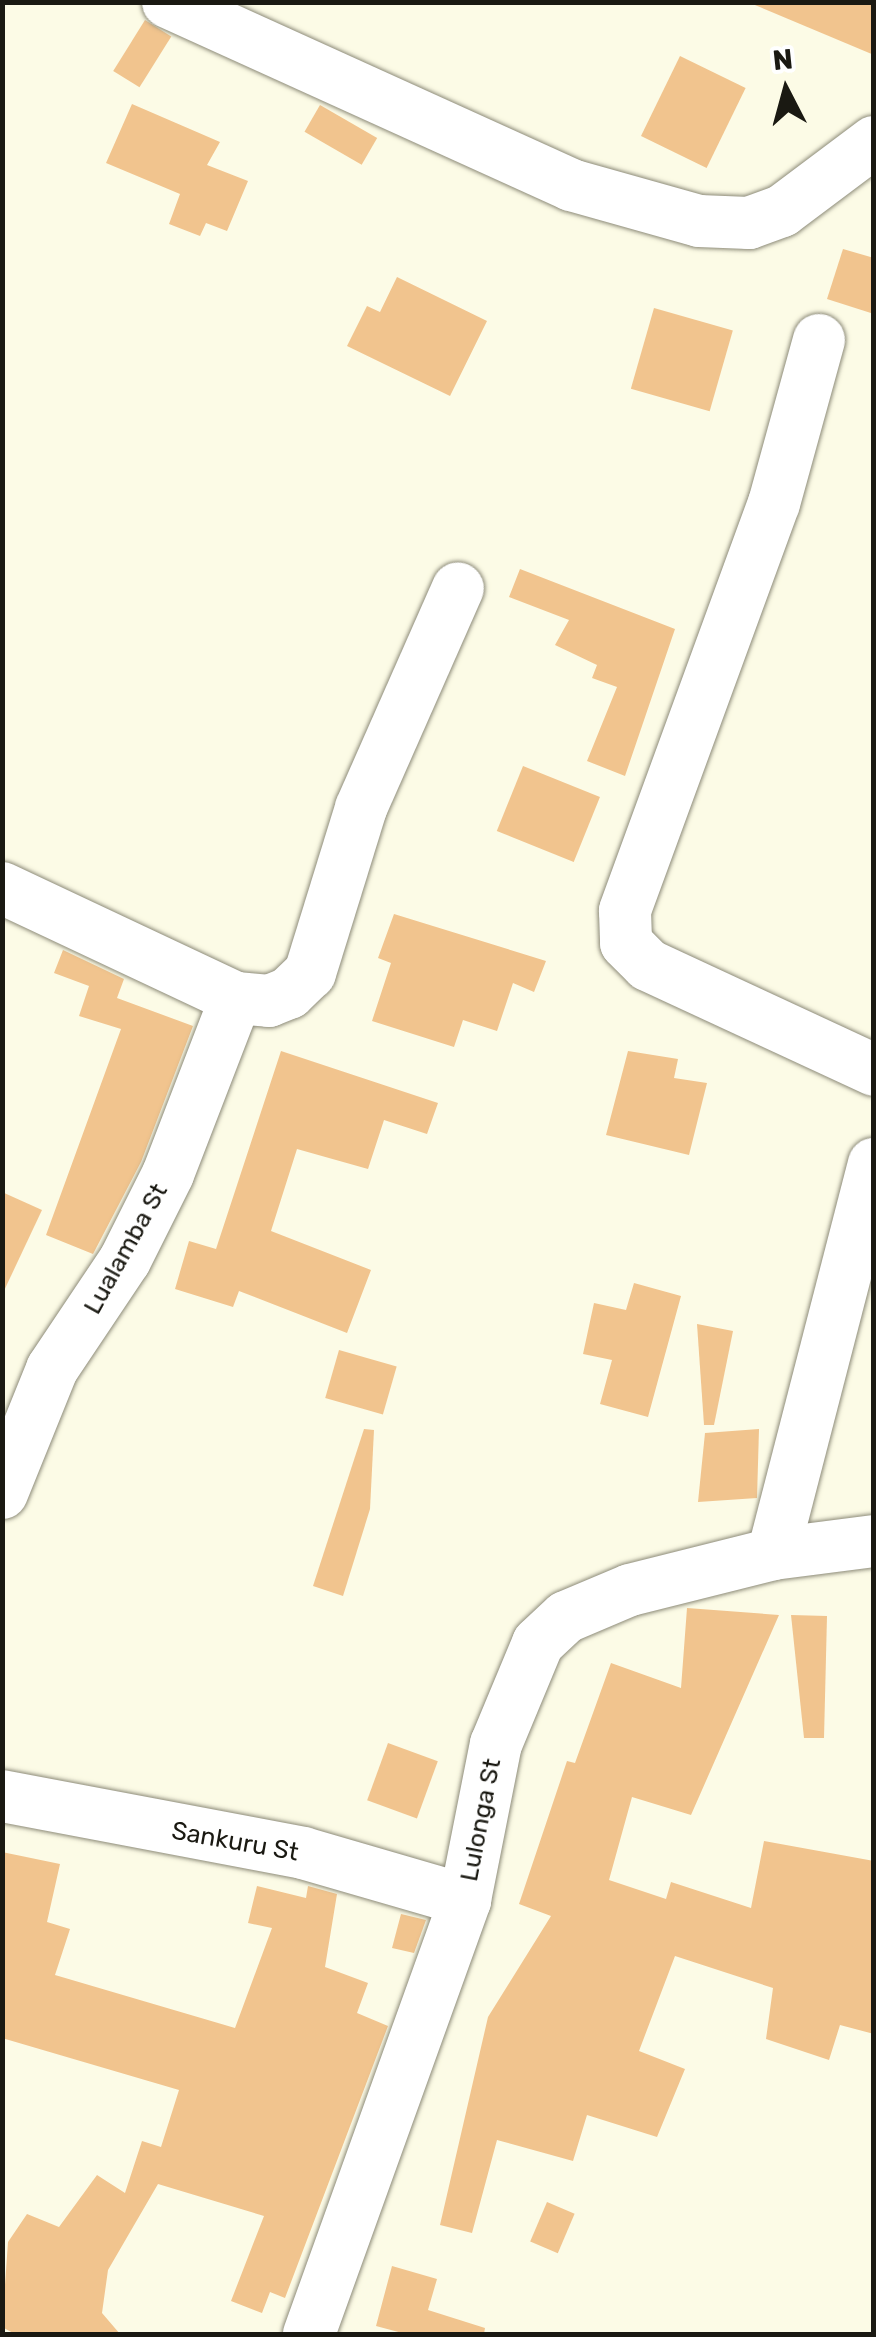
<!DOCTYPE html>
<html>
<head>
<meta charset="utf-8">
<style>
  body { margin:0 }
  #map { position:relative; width:876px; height:2337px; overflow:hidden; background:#fcfbe6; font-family:Rubik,sans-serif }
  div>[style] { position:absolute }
  .building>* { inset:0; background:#f1c48e; transform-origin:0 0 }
  .roads { filter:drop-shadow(0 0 2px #8d8b79) drop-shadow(0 0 2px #8d8b79) }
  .minor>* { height:52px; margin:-26px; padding:0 26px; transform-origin:26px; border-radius:26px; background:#fff }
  span { translate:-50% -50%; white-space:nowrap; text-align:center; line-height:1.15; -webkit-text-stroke:8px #fff; paint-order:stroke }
  .street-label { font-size:25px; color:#1a1912 }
  .frame { position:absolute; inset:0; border:5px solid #1a1912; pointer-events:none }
  .north { position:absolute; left:736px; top:40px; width:100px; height:100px; -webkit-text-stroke:8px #fff; paint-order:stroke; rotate:354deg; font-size:28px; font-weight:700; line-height:40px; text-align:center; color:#1a1912 }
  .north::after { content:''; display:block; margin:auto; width:35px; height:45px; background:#1a1912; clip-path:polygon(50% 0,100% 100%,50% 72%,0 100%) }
</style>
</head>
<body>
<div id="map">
  <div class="building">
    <div style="clip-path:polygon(751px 2px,874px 2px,874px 55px,750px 3px)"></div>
    <div style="left:145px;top:20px;width:31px;height:60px;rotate:32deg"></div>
    <div style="left:680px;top:56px;width:73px;height:89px;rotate:26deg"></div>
    <div style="clip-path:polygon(132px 104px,220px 142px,207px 165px,248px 181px,227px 231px,206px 223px,200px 236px,169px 224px,180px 194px,106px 163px)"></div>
    <div style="left:320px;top:105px;width:66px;height:31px;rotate:30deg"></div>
    <div style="clip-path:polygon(843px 249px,874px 258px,874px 314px,827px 299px)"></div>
    <div style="clip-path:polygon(397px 277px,487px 321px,450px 396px,347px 346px,367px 306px,380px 312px)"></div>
    <div style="left:654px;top:308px;width:82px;height:84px;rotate:16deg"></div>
    <div style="clip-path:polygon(520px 569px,675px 629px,625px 776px,587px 761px,617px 687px,592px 678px,597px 665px,555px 645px,569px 620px,509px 597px)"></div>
    <div style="left:523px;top:766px;width:83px;height:70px;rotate:22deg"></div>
    <div style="clip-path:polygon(394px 914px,546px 961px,534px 992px,513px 983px,497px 1031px,463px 1020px,454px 1047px,372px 1021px,391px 963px,378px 958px)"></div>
    <div style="clip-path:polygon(63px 950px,124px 979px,117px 998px,193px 1026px,141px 1162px,93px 1254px,46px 1235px,121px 1029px,79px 1016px,89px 986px,54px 973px)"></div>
    <div style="clip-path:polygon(281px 1051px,438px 1103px,427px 1134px,384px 1120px,368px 1169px,297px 1149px,271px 1231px,371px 1270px,347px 1333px,239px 1291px,233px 1307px,175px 1289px,189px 1241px,216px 1249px)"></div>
    <div style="clip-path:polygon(628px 1051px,678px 1059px,674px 1078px,707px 1083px,689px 1155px,606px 1135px)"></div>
    <div style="clip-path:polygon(2px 1192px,42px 1210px,2px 1295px)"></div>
    <div style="clip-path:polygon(634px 1283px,681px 1296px,648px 1417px,600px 1404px,612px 1360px,583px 1354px,594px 1303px,626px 1310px)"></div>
    <div style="clip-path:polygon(697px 1324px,733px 1331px,714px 1425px,704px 1425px)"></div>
    <div style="left:339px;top:1350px;width:60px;height:50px;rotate:16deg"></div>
    <div style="clip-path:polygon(364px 1429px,374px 1430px,370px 1509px,343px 1596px,313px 1586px)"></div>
    <div style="clip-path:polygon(759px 1429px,757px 1498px,698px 1502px,705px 1433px)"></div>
    <div style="clip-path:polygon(687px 1608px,779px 1615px,691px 1815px,632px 1797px,609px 1880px,666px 1899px,671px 1882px,751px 1908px,764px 1841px,874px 1861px,874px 2034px,840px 2025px,829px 2060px,766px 2039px,773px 1988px,675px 1956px,639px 2051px,685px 2069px,657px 2137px,587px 2115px,573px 2161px,497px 2140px,472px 2233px,440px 2225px,488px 2017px,551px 1916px,519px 1904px,567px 1761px,575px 1763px,611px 1663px,681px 1688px)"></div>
    <div style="clip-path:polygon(791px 1615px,827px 1616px,824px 1738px,804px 1738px)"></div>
    <div style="left:388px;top:1743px;width:53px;height:61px;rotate:20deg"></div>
    <div style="clip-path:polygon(2px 1852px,60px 1864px,47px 1922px,70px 1929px,55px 1975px,235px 2028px,272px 1928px,248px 1923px,257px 1886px,306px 1898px,308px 1886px,337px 1894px,325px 1967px,368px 1983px,357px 2013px,388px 2026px,285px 2298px,270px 2292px,262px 2313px,231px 2301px,264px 2216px,158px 2184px,108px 2270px,102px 2313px,120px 2334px,15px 2334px,2px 2327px,8px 2242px,27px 2214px,59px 2227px,97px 2175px,125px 2193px,142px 2141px,161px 2147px,179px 2090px,2px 2038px)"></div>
    <div style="clip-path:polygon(401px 1914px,426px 1920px,414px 1953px,392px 1948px)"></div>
    <div style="left:547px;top:2202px;width:30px;height:43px;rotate:23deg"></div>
    <div style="clip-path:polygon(392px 2266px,437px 2279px,428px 2310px,485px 2328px,484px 2334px,406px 2334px,376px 2326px)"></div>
  </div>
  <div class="roads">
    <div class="minor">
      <div style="left:168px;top:2px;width:443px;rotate:24.4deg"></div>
      <div style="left:571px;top:185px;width:133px;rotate:15.7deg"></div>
      <div style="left:699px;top:221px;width:50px;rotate:2.3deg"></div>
      <div style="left:749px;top:223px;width:35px;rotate:-20deg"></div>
      <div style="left:782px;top:211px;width:115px;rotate:-36.9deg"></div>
      <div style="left:819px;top:340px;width:169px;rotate:105.4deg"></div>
      <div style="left:774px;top:503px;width:434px;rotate:110.1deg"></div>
      <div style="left:625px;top:911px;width:32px;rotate:88deg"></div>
      <div style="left:626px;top:943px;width:31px;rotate:45deg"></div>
      <div style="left:648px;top:965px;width:249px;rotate:24.9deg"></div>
      <div style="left:2px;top:888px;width:259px;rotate:25.2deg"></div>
      <div style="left:236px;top:998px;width:33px;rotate:5deg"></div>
      <div style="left:269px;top:1001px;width:22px;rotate:-22deg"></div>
      <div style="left:289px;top:993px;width:29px;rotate:-44deg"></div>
      <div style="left:310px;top:973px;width:173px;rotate:-72.8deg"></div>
      <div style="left:361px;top:808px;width:240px;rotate:-66.2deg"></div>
      <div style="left:2px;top:1493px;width:134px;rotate:-68deg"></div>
      <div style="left:52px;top:1369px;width:131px;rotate:-56.2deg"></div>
      <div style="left:125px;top:1260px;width:96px;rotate:-63.4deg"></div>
      <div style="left:168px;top:1174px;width:189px;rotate:-68.9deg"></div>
      <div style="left:773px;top:1554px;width:403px;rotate:-75.5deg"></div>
      <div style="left:2px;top:1796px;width:306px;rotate:10.7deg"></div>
      <div style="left:303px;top:1853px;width:169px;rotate:16.2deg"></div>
      <div style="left:309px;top:2334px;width:461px;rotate:-70.2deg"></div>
      <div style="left:465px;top:1900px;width:159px;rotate:-78.8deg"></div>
      <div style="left:496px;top:1744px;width:109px;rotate:-67.4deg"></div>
      <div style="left:538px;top:1643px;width:38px;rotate:-43deg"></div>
      <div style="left:566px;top:1617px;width:69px;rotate:-22.9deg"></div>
      <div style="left:630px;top:1590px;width:147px;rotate:-14.1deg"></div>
      <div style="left:773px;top:1554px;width:102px;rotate:-7.3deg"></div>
    </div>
  </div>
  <div class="street-label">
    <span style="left:126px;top:1249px;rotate:-61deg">Lualamba St</span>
    <span style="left:481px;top:1820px;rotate:-79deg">Lulonga St</span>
    <span style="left:235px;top:1842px;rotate:10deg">Sankuru St</span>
  </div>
  <div class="frame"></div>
  <div class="north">N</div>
</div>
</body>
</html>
